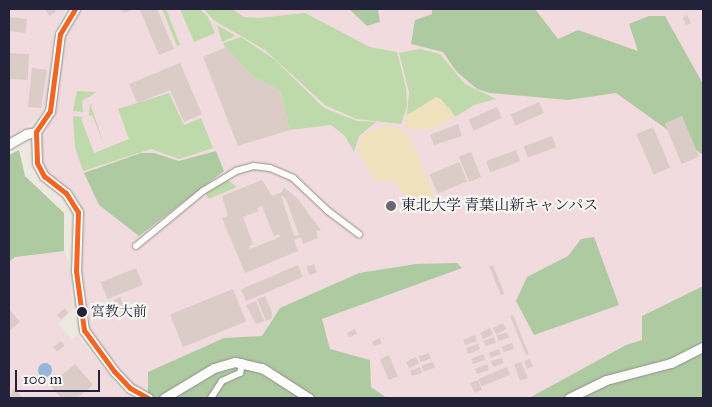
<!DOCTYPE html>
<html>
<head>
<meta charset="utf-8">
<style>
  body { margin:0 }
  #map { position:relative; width:712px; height:407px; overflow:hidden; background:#ede9e0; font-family:"IM FELL Great Primer","Noto Serif JP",serif }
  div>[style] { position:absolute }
  .built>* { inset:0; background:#f1dbde }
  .green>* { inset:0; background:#bfdaaa }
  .forest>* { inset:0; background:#aecaa0 }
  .sand>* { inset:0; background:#eee1bc }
  .water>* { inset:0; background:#93b6db }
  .round { border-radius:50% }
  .building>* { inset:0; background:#dbccc7; transform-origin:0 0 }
  .roads { filter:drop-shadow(0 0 1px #928f8f) drop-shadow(0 0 1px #928f8f) }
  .street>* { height:6px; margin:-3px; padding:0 3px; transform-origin:3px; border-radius:3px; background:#fcfcfa }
  .secondary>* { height:9px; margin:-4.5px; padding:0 4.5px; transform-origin:4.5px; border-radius:4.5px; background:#fcfcfa }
  .bus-1>* { height:5px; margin:-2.5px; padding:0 2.5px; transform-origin:2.5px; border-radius:2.5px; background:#f26522 }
  .dots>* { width:14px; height:14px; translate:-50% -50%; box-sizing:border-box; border:2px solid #f6f6f2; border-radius:50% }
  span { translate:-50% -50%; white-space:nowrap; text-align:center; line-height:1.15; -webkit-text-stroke:4.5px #f6f6f2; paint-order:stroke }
  .bus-label { font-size:14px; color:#22223b }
  .left { translate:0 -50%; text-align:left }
  .poi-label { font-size:15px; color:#22223b }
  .frame { position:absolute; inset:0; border:10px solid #22223b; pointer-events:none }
  .scale { position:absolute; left:15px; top:370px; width:85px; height:22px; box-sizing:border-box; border:2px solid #22223b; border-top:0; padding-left:6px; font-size:15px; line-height:18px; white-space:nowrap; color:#22223b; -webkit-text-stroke:4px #f6f6f2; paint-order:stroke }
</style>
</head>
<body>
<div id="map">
  <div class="built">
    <div style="clip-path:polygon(9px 9px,66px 9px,54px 32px,47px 101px,41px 113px,22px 133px,9px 140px)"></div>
    <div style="clip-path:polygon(81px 9px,349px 9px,368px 26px,380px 22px,378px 9px,703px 9px,703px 286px,642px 316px,642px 340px,626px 345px,529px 398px,388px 398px,371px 387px,370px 360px,330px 349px,322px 319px,462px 268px,280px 308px,262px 336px,224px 338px,192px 354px,148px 394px,134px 387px,118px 372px,87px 332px,79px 261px,83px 221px,80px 209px,41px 163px,40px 136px,56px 107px,65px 34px)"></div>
    <div style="clip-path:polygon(64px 251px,69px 262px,73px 310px,58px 324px,72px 339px,77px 335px,120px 389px,132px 398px,9px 398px,9px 262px,15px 257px)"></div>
  </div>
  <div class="green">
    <div style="clip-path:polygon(162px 9px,166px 9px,180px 45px,177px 46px)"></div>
    <div style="clip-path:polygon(180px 9px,200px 9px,208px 17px,215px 33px,194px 42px)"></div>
    <div style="clip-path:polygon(203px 9px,232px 9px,244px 17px,258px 18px,305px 13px,370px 47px,397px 52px,406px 88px,407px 106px,401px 124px,356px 119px,325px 105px,265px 50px,215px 21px)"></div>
    <div style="clip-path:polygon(217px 25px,234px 35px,235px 36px,222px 42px)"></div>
    <div style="clip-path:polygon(241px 37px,274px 59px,324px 108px,357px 121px,376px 122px,359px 136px,354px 152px,345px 136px,331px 125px,290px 130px,280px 91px,254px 77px,225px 47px,223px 43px)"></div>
    <div style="clip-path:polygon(420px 49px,440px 54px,465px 84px,496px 99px,474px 105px,455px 117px,449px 107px,426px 105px,407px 115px,409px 92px,399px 53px)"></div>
    <div style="clip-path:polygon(77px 91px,97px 92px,82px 101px,83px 112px,73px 111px)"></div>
    <div style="clip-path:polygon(169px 93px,184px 125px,201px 118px,213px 148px,179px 159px,151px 149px,83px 171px,75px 147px,73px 116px,83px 117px,81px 119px,94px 153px,129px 139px,118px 109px)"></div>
    <div style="clip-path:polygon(93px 103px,91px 106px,104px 144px,92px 115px,89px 116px,90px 105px)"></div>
    <div style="clip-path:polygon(228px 180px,237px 187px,208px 199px,206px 193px)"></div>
  </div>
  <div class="forest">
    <div style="clip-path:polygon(349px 9px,378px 9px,380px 22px,367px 26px)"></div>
    <div style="clip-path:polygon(432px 9px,535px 9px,558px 39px,578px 30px,638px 51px,629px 24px,649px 16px,665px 16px,703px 84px,703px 155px,616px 93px,568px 100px,490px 93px,477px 89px,456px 71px,443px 52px,411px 44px,415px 20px,432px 14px)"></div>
    <div style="clip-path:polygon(19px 150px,25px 176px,64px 213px,64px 251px,15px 257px,9px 262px,9px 155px)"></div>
    <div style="clip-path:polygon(216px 151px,224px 171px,139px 236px,99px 205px,84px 173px,141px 153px,154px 153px,179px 161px)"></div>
    <div style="clip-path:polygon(594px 237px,619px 305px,534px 335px,516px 301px,527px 277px,568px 256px,581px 239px)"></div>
    <div style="clip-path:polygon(457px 263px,462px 268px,322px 319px,330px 349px,370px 360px,371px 387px,387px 398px,148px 398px,148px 372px,224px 338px,262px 336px,280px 308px,359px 273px,416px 264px)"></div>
    <div style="clip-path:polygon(703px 286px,703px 398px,529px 398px,626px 345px,642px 340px,642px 316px)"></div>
  </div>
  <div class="sand">
    <div style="clip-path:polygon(436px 97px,441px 99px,455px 117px,434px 128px,418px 130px,404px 127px,407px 115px)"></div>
    <div style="clip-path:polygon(388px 125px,403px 130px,412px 142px,438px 205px,417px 209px,394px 181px,374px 180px,357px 150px,364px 134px)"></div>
  </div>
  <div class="water">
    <div class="round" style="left:38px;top:363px;width:14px;height:14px"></div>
  </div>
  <div class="building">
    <div style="clip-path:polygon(45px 9px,54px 9px,56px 12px,49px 16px)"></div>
    <div style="clip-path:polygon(120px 9px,135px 9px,124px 13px)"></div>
    <div style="clip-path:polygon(144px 9px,157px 9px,174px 49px,159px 55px,140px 10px)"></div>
    <div style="clip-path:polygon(687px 15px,691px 23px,686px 25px,683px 18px)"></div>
    <div style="left:9px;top:17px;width:18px;height:14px;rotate:6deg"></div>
    <div style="clip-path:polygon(226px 47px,254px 77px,280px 91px,290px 130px,238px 146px,203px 57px)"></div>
    <div style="left:9px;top:53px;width:20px;height:26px;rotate:3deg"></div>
    <div style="clip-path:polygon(180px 63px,202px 114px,184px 122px,170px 90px,137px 103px,129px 84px)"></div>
    <div style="clip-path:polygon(32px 68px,47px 70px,41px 108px,28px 107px)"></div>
    <div style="left:539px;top:102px;width:12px;height:31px;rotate:66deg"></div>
    <div style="left:497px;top:107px;width:12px;height:31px;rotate:66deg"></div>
    <div style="left:682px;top:116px;width:44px;height:19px;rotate:67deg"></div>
    <div style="clip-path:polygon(458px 124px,462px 136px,434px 145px,430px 135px)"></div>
    <div style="left:653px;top:127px;width:44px;height:18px;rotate:67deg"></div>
    <div style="left:552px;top:136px;width:12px;height:30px;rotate:70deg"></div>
    <div style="left:516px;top:150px;width:12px;height:32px;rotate:70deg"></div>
    <div style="left:471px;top:152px;width:27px;height:13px;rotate:68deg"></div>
    <div style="left:459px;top:162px;width:21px;height:32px;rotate:67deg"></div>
    <div style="clip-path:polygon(evenodd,262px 180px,272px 196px,282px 192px,284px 187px,298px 199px,321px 230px,316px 231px,318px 238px,303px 244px,301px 237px,294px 240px,298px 251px,245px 273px,222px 218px,228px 216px,222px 196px,262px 180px,281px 195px,286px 199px,299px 235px,294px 236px,281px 195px,262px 180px,262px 206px,274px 236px,279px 234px,280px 237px,250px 249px,249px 246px,253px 244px,243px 217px,259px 211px,257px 208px,262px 206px)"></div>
    <div style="left:314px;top:264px;width:9px;height:8px;rotate:72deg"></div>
    <div style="left:298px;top:265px;width:13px;height:62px;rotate:67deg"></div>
    <div style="left:493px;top:265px;width:31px;height:4px;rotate:68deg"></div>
    <div style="left:136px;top:268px;width:18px;height:38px;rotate:68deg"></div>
    <div style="left:233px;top:289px;width:35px;height:68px;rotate:68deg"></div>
    <div style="clip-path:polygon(265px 296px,272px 313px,272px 318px,266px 321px,257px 299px)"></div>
    <div style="left:120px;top:297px;width:8px;height:7px;rotate:67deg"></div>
    <div style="left:111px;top:301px;width:13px;height:7px;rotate:67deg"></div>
    <div style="clip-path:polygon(256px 301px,264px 321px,256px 324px,246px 305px)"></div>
    <div style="clip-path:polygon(65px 308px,68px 313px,61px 319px,57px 315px)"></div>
    <div style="clip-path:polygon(9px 309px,20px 322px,9px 331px)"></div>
    <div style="left:513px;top:315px;width:42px;height:3px;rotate:68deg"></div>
    <div style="left:503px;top:323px;width:7px;height:11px;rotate:63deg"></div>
    <div style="left:490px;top:328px;width:7px;height:11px;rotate:63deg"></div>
    <div style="clip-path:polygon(355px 329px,357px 334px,349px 337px,347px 333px)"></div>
    <div style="left:507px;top:332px;width:6px;height:11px;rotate:72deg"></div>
    <div style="clip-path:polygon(475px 335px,477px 341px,465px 345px,463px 340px)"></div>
    <div style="left:494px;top:337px;width:6px;height:11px;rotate:72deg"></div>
    <div style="clip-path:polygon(380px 338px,382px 343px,374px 346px,372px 342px)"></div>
    <div style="left:61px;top:341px;width:6px;height:10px;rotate:51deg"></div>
    <div style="clip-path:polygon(512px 343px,514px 349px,504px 352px,501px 347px)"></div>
    <div style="clip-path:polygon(478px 344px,480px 349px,468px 354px,466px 348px)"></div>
    <div style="left:499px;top:349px;width:5px;height:11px;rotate:68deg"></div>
    <div style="left:429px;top:353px;width:6px;height:11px;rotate:72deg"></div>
    <div style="clip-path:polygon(483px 354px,485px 360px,473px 364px,471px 359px)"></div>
    <div style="left:389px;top:355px;width:23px;height:10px;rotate:67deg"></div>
    <div style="left:416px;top:357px;width:7px;height:11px;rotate:63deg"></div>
    <div style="clip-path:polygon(502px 358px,504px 363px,493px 367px,491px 361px)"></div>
    <div style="clip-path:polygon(530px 359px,533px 366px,527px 369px,524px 361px)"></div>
    <div style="left:433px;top:362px;width:6px;height:12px;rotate:72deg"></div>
    <div style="clip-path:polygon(521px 362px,528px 378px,520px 381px,514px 364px)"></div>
    <div style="clip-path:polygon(75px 364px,93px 385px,77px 398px,61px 398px,50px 385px)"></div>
    <div style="clip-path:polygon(487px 364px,489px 370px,477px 374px,475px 369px)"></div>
    <div style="clip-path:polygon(420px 367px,422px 373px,412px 376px,410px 371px)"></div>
    <div style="left:507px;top:367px;width:8px;height:31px;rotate:67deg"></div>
    <div style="clip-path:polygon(478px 380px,482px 390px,475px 393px,470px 383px)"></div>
    <div style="clip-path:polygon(14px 388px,23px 398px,9px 398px)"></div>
  </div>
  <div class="roads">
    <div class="street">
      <div style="left:136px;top:246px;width:87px;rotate:-39.4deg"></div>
      <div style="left:203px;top:191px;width:39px;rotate:-31deg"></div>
      <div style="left:236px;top:171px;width:18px;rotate:-16deg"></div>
      <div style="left:253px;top:166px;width:17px;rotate:7deg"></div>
      <div style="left:270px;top:168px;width:25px;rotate:23deg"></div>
      <div style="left:293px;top:178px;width:48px;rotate:43.3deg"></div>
      <div style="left:328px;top:211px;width:39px;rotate:37deg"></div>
      <div style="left:211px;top:398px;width:20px;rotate:-57deg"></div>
      <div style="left:222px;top:381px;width:20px;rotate:-24deg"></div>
      <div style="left:240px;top:373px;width:11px;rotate:-75deg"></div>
    </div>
    <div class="secondary">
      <div style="left:75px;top:9px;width:29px;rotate:121deg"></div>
      <div style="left:60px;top:34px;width:78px;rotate:97.4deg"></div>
      <div style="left:50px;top:111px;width:25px;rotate:124deg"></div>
      <div style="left:36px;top:132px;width:31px;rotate:88deg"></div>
      <div style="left:37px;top:163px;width:15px;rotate:62deg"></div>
      <div style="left:44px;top:176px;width:28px;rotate:38deg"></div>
      <div style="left:66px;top:193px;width:22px;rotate:58deg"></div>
      <div style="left:78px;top:212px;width:59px;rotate:91.9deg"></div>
      <div style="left:76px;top:271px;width:60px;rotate:82.3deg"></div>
      <div style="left:84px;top:330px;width:51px;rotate:53.8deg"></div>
      <div style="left:114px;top:371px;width:23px;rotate:47deg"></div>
      <div style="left:130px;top:388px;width:21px;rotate:29deg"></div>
      <div style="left:9px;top:144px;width:20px;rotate:-30deg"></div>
      <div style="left:26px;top:134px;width:10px;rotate:-11deg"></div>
      <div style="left:164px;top:398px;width:58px;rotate:-31deg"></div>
      <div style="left:214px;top:368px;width:22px;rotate:-16deg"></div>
      <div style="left:235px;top:362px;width:28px;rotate:13deg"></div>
      <div style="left:262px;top:368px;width:56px;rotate:32.6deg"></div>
      <div style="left:569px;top:398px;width:41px;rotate:-25.9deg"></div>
      <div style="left:606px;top:380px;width:67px;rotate:-14.7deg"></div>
      <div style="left:671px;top:363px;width:36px;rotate:-27deg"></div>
    </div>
  </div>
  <div class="bus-1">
    <div style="left:75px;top:9px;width:29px;rotate:121deg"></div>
    <div style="left:60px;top:34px;width:78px;rotate:97.4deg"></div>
    <div style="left:50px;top:111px;width:25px;rotate:124deg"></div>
    <div style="left:36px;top:132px;width:31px;rotate:88deg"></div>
    <div style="left:37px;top:163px;width:15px;rotate:62deg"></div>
    <div style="left:44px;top:176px;width:28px;rotate:38deg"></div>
    <div style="left:66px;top:193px;width:22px;rotate:58deg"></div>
    <div style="left:78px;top:212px;width:59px;rotate:91.9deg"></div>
    <div style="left:76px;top:271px;width:60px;rotate:82.3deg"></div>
    <div style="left:84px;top:330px;width:51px;rotate:53.8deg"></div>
    <div style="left:114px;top:371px;width:23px;rotate:47deg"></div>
    <div style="left:130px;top:388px;width:21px;rotate:29deg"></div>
  </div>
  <div class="dots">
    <div style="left:391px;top:206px;background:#696875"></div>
    <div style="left:82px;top:312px;background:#22223b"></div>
  </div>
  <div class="bus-label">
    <span class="left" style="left:91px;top:312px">宮教大前</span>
  </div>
  <div class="poi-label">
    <span class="left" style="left:401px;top:206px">東北大学 青葉山新キャンパス</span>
  </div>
  <div class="frame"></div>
  <div class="scale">100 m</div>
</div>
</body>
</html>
